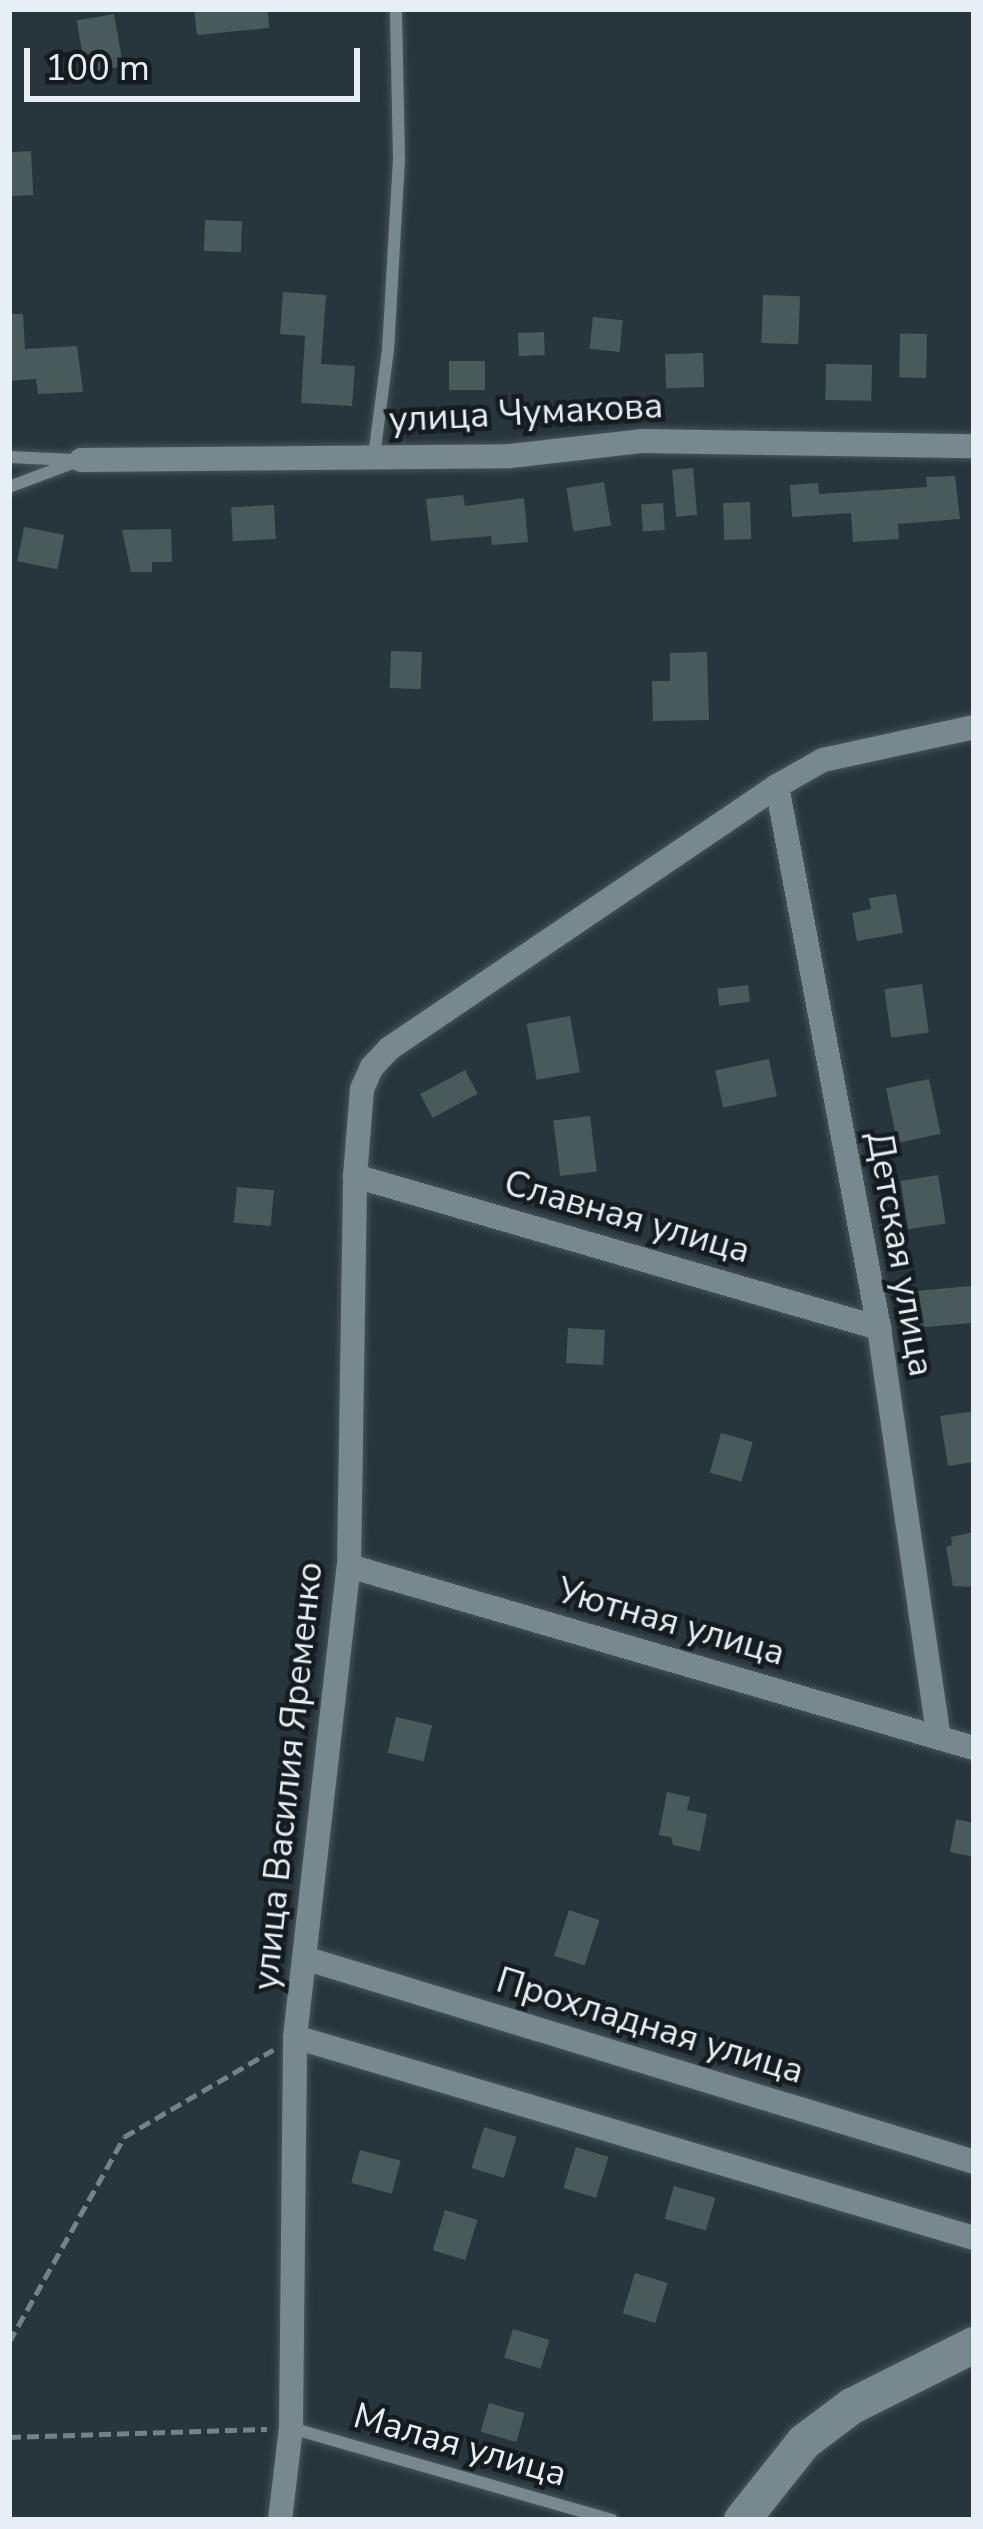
<!DOCTYPE html>
<html>
<head>
<meta charset="utf-8">
<style>
  body { margin:0 }
  #map { position:relative; width:983px; height:2529px; overflow:hidden; background:#27363c; font-family:"Nunito Sans",sans-serif }
  div>[style] { position:absolute }
  .building>* { inset:0; background:#485a5a; transform-origin:0 0 }
  .path>* { height:4.5px; margin-top:-2.25px; transform-origin:0; background:repeating-linear-gradient(90deg,#748186 0 12px,transparent 0 18px) }
  .roads { filter:drop-shadow(0 0 3px #475458) drop-shadow(0 0 3px #475458) }
  .service>* { height:12px; margin:-6px; padding:0 6px; transform-origin:6px; border-radius:6px; background:#77888f }
  .minor>* { height:24px; margin:-12px; padding:0 12px; transform-origin:12px; border-radius:12px; background:#77888f }
  .secondary>* { height:36px; margin:-18px; padding:0 18px; transform-origin:18px; border-radius:18px; background:#77888f }
  span { translate:-50% -50%; white-space:nowrap; text-align:center; line-height:1.15; -webkit-text-stroke:9px #151c1f; paint-order:stroke }
  .street-label { font-size:36px; color:#e6eff3 }
  .frame { position:absolute; inset:0; border:12px solid #e6eff3; pointer-events:none }
  .scale { position:absolute; left:24px; top:48px; width:336px; height:54px; box-sizing:border-box; border:6px solid #e6eff3; border-top:0; padding-left:15px; font-size:36px; line-height:42px; white-space:nowrap; color:#e6eff3; -webkit-text-stroke:9px #151c1f; paint-order:stroke }
</style>
</head>
<body>
<div id="map">
  <div class="building">
    <div style="clip-path:polygon(194px 9px,268px 9px,269px 28px,197px 35px)"></div>
    <div style="left:114px;top:14px;width:53px;height:38px;rotate:80deg"></div>
    <div style="left:31px;top:151px;width:44px;height:22px;rotate:87deg"></div>
    <div style="left:205px;top:220px;width:37px;height:31px;rotate:2deg"></div>
    <div style="clip-path:polygon(283px 292px,326px 295px,321px 364px,355px 366px,352px 406px,301px 403px,305px 336px,280px 334px)"></div>
    <div style="left:763px;top:295px;width:37px;height:48px;rotate:2deg"></div>
    <div style="clip-path:polygon(9px 314px,23px 314px,25px 349px,77px 346px,83px 392px,38px 394px,36px 379px,9px 381px)"></div>
    <div style="left:593px;top:317px;width:30px;height:32px;rotate:6deg"></div>
    <div style="left:544px;top:332px;width:23px;height:26px;rotate:88deg"></div>
    <div style="left:927px;top:334px;width:44px;height:27px;rotate:91deg"></div>
    <div style="left:703px;top:353px;width:34px;height:38px;rotate:88deg"></div>
    <div style="left:449px;top:361px;width:36px;height:29px"></div>
    <div style="left:826px;top:364px;width:46px;height:36px;rotate:1deg"></div>
    <div style="left:693px;top:468px;width:47px;height:21px;rotate:85deg"></div>
    <div style="clip-path:polygon(955px 476px,960px 519px,898px 524px,899px 539px,853px 542px,851px 513px,792px 517px,790px 485px,818px 483px,819px 494px,927px 487px,926px 477px)"></div>
    <div style="left:604px;top:482px;width:44px;height:38px;rotate:81deg"></div>
    <div style="clip-path:polygon(463px 495px,465px 506px,524px 498px,528px 542px,492px 545px,491px 536px,431px 541px,426px 499px)"></div>
    <div style="left:750px;top:502px;width:37px;height:27px;rotate:88deg"></div>
    <div style="left:663px;top:503px;width:27px;height:22px;rotate:86deg"></div>
    <div style="left:274px;top:505px;width:34px;height:43px;rotate:87deg"></div>
    <div style="left:24px;top:527px;width:41px;height:35px;rotate:11deg"></div>
    <div style="clip-path:polygon(171px 529px,172px 562px,152px 562px,152px 572px,131px 572px,122px 530px)"></div>
    <div style="left:391px;top:651px;width:31px;height:37px;rotate:2deg"></div>
    <div style="clip-path:polygon(707px 652px,709px 720px,653px 721px,652px 681px,670px 681px,670px 653px)"></div>
    <div style="clip-path:polygon(896px 894px,903px 933px,857px 941px,852px 913px,871px 909px,869px 898px)"></div>
    <div style="left:922px;top:984px;width:49px;height:38px;rotate:82deg"></div>
    <div style="left:748px;top:985px;width:17px;height:31px;rotate:83deg"></div>
    <div style="left:570px;top:1016px;width:57px;height:44px;rotate:80deg"></div>
    <div style="left:769px;top:1059px;width:38px;height:55px;rotate:78deg"></div>
    <div style="left:465px;top:1070px;width:27px;height:51px;rotate:62deg"></div>
    <div style="left:929px;top:1079px;width:56px;height:44px;rotate:78deg"></div>
    <div style="left:590px;top:1116px;width:56px;height:37px;rotate:83deg"></div>
    <div style="left:938px;top:1175px;width:49px;height:38px;rotate:81deg"></div>
    <div style="left:237px;top:1187px;width:37px;height:36px;rotate:5deg"></div>
    <div style="left:971px;top:1286px;width:37px;height:56px;rotate:85deg"></div>
    <div style="left:568px;top:1328px;width:37px;height:35px;rotate:3deg"></div>
    <div style="clip-path:polygon(974px 1411px,974px 1462px,948px 1466px,940px 1416px)"></div>
    <div style="left:721px;top:1433px;width:33px;height:41px;rotate:16deg"></div>
    <div style="clip-path:polygon(974px 1532px,974px 1587px,953px 1586px,946px 1547px,952px 1545px,951px 1537px)"></div>
    <div style="left:396px;top:1717px;width:37px;height:37px;rotate:13deg"></div>
    <div style="clip-path:polygon(667px 1792px,690px 1797px,687px 1810px,707px 1814px,700px 1851px,673px 1845px,671px 1837px,659px 1835px)"></div>
    <div style="clip-path:polygon(956px 1819px,974px 1823px,974px 1857px,950px 1852px)"></div>
    <div style="left:569px;top:1910px;width:32px;height:48px;rotate:18deg"></div>
    <div style="left:484px;top:2127px;width:34px;height:43px;rotate:17deg"></div>
    <div style="left:576px;top:2147px;width:34px;height:43px;rotate:17deg"></div>
    <div style="left:360px;top:2150px;width:42px;height:34px;rotate:15deg"></div>
    <div style="left:674px;top:2186px;width:43px;height:34px;rotate:16deg"></div>
    <div style="left:445px;top:2210px;width:34px;height:42px;rotate:17deg"></div>
    <div style="left:635px;top:2273px;width:34px;height:42px;rotate:17deg"></div>
    <div style="left:513px;top:2329px;width:38px;height:30px;rotate:17deg"></div>
    <div style="left:489px;top:2403px;width:37px;height:30px;rotate:16deg"></div>
  </div>
  <div class="path">
    <div style="left:9px;top:2342px;width:235px;rotate:-60.7deg"></div>
    <div style="left:124px;top:2137px;width:173px;rotate:-30.3deg"></div>
    <div style="left:9px;top:2437px;width:258px;rotate:-1.8deg"></div>
  </div>
  <div class="roads">
    <div class="service">
      <div style="left:374px;top:456px;width:107px;rotate:-82.5deg"></div>
      <div style="left:388px;top:350px;width:192px;rotate:-86.7deg"></div>
      <div style="left:399px;top:158px;width:149px;rotate:-91.2deg"></div>
      <div style="left:9px;top:457px;width:64px;rotate:2.7deg"></div>
      <div style="left:9px;top:487px;width:77px;rotate:-20.6deg"></div>
      <div style="left:291px;top:2428px;width:334px;rotate:16deg"></div>
    </div>
    <div class="minor">
      <div style="left:81px;top:460px;width:429px;rotate:-0.5deg"></div>
      <div style="left:510px;top:456px;width:132px;rotate:-6.5deg"></div>
      <div style="left:641px;top:441px;width:333px;rotate:0.9deg"></div>
      <div style="left:777px;top:786px;width:552px;rotate:79.34deg"></div>
      <div style="left:879px;top:1328px;width:414px;rotate:81.7deg"></div>
      <div style="left:355px;top:1176px;width:546px;rotate:16.18deg"></div>
      <div style="left:349px;top:1566px;width:651px;rotate:16.24deg"></div>
      <div style="left:304px;top:1958px;width:700px;rotate:16.93deg"></div>
      <div style="left:295px;top:2037px;width:708px;rotate:16.49deg"></div>
      <div style="left:280px;top:2520px;width:93px;rotate:-83.2deg"></div>
      <div style="left:291px;top:2428px;width:391px;rotate:-89.4deg"></div>
      <div style="left:295px;top:2037px;width:474px;rotate:-83.5deg"></div>
      <div style="left:349px;top:1566px;width:390px;rotate:-89.1deg"></div>
      <div style="left:355px;top:1176px;width:87px;rotate:-85.4deg"></div>
      <div style="left:362px;top:1089px;width:24px;rotate:-66deg"></div>
      <div style="left:372px;top:1067px;width:26px;rotate:-47deg"></div>
      <div style="left:390px;top:1048px;width:467px;rotate:-34.1deg"></div>
      <div style="left:777px;top:786px;width:53px;rotate:-29.5deg"></div>
      <div style="left:823px;top:760px;width:155px;rotate:-12.3deg"></div>
    </div>
    <div class="secondary">
      <div style="left:742px;top:2520px;width:100px;rotate:-51.5deg"></div>
      <div style="left:804px;top:2442px;width:60px;rotate:-36.9deg"></div>
      <div style="left:852px;top:2406px;width:136px;rotate:-26.6deg"></div>
    </div>
  </div>
  <div class="street-label">
    <span style="left:526px;top:413px;rotate:-3deg">улица Чумакова</span>
    <span style="left:627px;top:1217px;rotate:16deg">Славная улица</span>
    <span style="left:900px;top:1254px;rotate:80deg">Детская улица</span>
    <span style="left:671px;top:1622px;rotate:16deg">Уютная улица</span>
    <span style="left:288px;top:1776px;rotate:-84deg">улица Василия Яременко</span>
    <span style="left:650px;top:2026px;rotate:17deg">Прохладная улица</span>
    <span style="left:460px;top:2445px;rotate:16deg">Малая улица</span>
  </div>
  <div class="frame"></div>
  <div class="scale">100 m</div>
</div>
</body>
</html>
